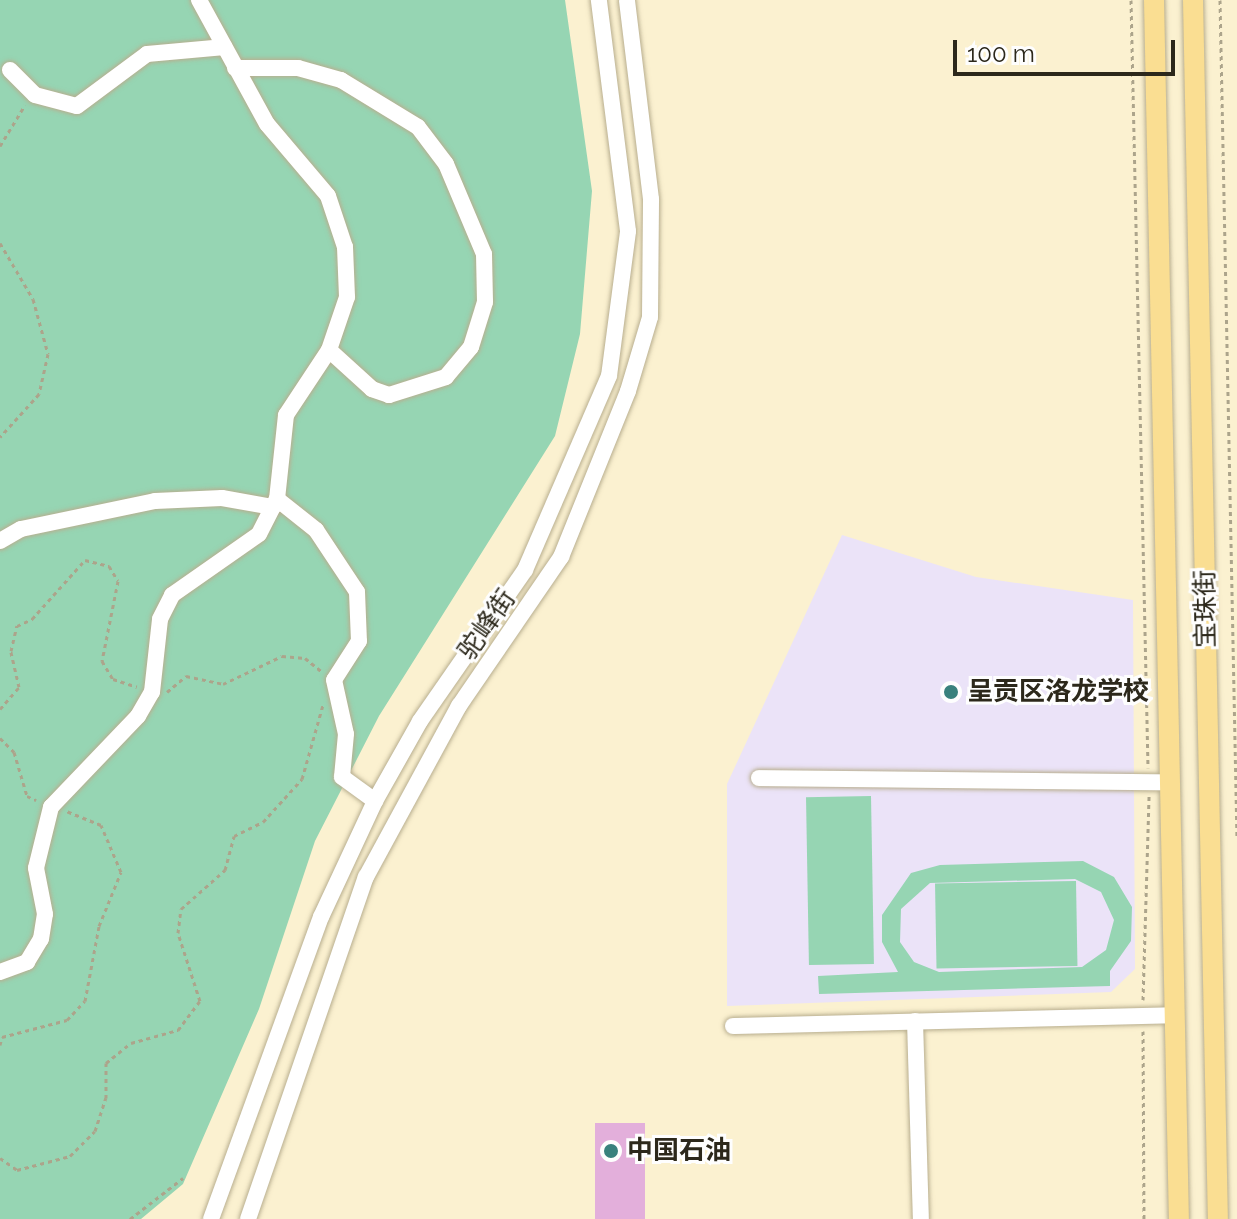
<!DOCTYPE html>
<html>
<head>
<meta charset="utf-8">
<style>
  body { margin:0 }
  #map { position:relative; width:1237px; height:1219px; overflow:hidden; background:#fbf1d0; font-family:Raleway,"Noto Sans SC",sans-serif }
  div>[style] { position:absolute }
  .education>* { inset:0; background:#ebe3f8 }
  .green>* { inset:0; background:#96d5b3; transform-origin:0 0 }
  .building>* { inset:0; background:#e3afdb; transform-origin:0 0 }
  .path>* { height:3px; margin-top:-1.5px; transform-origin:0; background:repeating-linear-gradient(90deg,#aca48b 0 4px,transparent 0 8px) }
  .roads { filter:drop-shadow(0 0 2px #b8ae8f) drop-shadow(0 0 2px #b8ae8f) }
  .minor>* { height:16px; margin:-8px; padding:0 8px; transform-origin:8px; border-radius:8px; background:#fff }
  .major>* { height:20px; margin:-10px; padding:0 10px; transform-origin:10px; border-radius:10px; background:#fade92 }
  .dots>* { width:22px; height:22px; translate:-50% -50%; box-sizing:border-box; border:4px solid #fefefe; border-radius:50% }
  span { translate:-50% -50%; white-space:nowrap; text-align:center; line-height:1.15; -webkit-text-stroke:6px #fefefe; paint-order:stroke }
  .street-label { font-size:26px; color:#2c281b }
  .poi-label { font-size:26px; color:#2c281b; font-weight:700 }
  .left { translate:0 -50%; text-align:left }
  .scale { position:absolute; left:953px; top:40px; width:222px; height:36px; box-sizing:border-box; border:4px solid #2c281b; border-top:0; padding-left:10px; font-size:24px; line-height:28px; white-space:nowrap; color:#2c281b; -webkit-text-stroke:6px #fefefe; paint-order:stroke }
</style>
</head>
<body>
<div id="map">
  <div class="education">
    <div style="clip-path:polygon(842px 535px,976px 577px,1133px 600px,1135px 969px,1111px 992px,727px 1006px,727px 784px)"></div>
  </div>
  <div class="green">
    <div style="clip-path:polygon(0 0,565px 0,592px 191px,580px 334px,555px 436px,379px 716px,315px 841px,259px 1009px,183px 1184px,141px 1219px,0 1219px)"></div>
    <div style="left:871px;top:796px;width:168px;height:65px;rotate:89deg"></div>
    <div style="clip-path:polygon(evenodd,1083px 861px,1114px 877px,1132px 907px,1131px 941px,1110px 971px,1110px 986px,819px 994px,818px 976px,898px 972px,882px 942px,882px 915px,911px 873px,940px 865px,1083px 861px,1075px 879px,1101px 892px,1114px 920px,1106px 950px,1082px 967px,939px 972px,914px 962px,900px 942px,901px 909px,930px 883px,1075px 879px)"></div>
    <div style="left:1076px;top:881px;width:85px;height:141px;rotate:89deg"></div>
  </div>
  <div class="building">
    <div style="left:645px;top:1123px;width:96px;height:50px;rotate:90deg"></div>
  </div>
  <div class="path">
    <div style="left:1131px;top:0;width:768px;rotate:88.73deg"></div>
    <div style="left:1220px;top:0;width:836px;rotate:88.84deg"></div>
    <div style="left:0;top:146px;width:48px;rotate:-58.6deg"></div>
    <div style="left:0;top:243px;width:65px;rotate:59.5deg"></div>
    <div style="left:33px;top:299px;width:57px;rotate:74.7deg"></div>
    <div style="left:48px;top:354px;width:41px;rotate:102.7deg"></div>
    <div style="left:39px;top:394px;width:58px;rotate:132.2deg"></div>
    <div style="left:167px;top:692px;width:25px;rotate:-40deg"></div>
    <div style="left:186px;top:676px;width:38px;rotate:12deg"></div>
    <div style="left:223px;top:684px;width:65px;rotate:-25.4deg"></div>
    <div style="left:282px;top:656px;width:23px;rotate:5deg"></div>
    <div style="left:305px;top:658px;width:21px;rotate:39deg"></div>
    <div style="left:0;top:709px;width:29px;rotate:-49deg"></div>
    <div style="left:19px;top:687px;width:37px;rotate:-103deg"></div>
    <div style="left:11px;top:651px;width:26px;rotate:-77deg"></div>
    <div style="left:17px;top:626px;width:17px;rotate:-25deg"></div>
    <div style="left:32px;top:619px;width:79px;rotate:-48.1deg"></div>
    <div style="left:85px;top:560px;width:25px;rotate:14deg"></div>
    <div style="left:109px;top:566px;width:17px;rotate:59deg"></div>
    <div style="left:118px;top:581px;width:82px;rotate:101.3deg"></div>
    <div style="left:102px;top:661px;width:21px;rotate:59deg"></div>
    <div style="left:113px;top:679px;width:25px;rotate:18deg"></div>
    <div style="left:0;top:738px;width:20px;rotate:45deg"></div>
    <div style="left:14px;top:752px;width:46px;rotate:73.5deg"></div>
    <div style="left:27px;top:796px;width:10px;rotate:24deg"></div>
    <div style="left:1143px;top:1000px;width:204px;rotate:-88.3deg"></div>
    <div style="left:1143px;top:1031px;width:188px;rotate:89.7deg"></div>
    <div style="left:0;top:1045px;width:8px;rotate:-76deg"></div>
    <div style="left:2px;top:1037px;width:67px;rotate:-14.7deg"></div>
    <div style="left:67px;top:1020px;width:26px;rotate:-47deg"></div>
    <div style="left:85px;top:1001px;width:76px;rotate:-79.4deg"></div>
    <div style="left:99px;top:926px;width:58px;rotate:-67.8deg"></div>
    <div style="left:121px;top:872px;width:51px;rotate:-113.1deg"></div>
    <div style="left:101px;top:825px;width:38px;rotate:-158deg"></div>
    <div style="left:0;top:1158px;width:21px;rotate:35deg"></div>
    <div style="left:17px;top:1170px;width:55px;rotate:-14.8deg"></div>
    <div style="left:70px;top:1156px;width:35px;rotate:-45deg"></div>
    <div style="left:95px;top:1131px;width:35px;rotate:-72deg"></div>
    <div style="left:106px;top:1098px;width:35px;rotate:-90deg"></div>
    <div style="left:106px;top:1063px;width:32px;rotate:-39deg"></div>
    <div style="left:131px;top:1043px;width:49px;rotate:-15.5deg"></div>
    <div style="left:178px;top:1030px;width:36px;rotate:-53deg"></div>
    <div style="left:200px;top:1001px;width:71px;rotate:-107.9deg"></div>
    <div style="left:178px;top:933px;width:24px;rotate:-83deg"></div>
    <div style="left:181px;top:909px;width:59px;rotate:-41.6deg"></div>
    <div style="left:225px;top:870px;width:35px;rotate:-75deg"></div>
    <div style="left:234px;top:836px;width:32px;rotate:-26deg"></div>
    <div style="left:263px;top:822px;width:58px;rotate:-47.8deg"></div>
    <div style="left:302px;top:779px;width:77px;rotate:-74.2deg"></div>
    <div style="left:130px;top:1219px;width:67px;rotate:-37.7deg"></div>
  </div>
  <div class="roads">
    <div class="minor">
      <div style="left:199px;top:0;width:141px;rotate:61.3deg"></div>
      <div style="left:267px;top:124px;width:94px;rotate:49.7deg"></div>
      <div style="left:328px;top:196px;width:54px;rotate:71.6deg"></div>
      <div style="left:345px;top:247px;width:50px;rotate:87.7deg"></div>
      <div style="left:347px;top:297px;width:56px;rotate:108.8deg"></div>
      <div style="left:329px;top:350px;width:78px;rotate:123.5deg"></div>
      <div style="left:286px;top:415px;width:84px;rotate:96.1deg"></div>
      <div style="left:277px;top:499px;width:50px;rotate:38.5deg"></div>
      <div style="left:316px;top:530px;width:74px;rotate:56.5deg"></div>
      <div style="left:357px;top:592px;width:49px;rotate:87.7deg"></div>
      <div style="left:359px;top:641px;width:46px;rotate:122.7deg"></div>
      <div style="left:334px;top:680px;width:55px;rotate:77.5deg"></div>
      <div style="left:346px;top:734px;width:43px;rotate:95.3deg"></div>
      <div style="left:342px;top:777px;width:41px;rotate:36deg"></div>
      <div style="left:235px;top:68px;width:63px"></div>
      <div style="left:298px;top:68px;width:45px;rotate:15.6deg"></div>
      <div style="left:341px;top:80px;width:90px;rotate:31.4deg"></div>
      <div style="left:418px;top:127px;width:46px;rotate:52.9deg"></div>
      <div style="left:446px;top:164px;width:98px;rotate:67.1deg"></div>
      <div style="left:484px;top:254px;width:48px;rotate:88.8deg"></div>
      <div style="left:485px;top:302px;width:47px;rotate:107.3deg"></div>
      <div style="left:471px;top:347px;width:39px;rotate:130deg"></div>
      <div style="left:446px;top:377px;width:60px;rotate:162.5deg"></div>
      <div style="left:389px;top:395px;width:18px;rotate:-161deg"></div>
      <div style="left:372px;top:389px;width:58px;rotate:-137.8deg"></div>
      <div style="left:10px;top:70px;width:35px;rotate:45deg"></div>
      <div style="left:35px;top:95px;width:43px;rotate:14.7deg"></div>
      <div style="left:77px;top:106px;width:87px;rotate:-36.6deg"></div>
      <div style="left:147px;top:54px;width:78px;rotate:-5.1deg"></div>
      <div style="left:0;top:541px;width:24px;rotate:-30deg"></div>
      <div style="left:21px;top:529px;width:137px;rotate:-11.8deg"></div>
      <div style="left:155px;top:501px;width:67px;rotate:-2.6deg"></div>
      <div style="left:222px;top:498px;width:52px;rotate:10deg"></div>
      <div style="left:759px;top:778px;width:411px;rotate:0.6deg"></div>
      <div style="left:0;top:972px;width:29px;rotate:-20deg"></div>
      <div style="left:27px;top:962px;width:27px;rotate:-59deg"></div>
      <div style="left:41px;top:939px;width:25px;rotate:-81deg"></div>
      <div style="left:45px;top:914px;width:47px;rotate:-101.1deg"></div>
      <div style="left:36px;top:868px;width:63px;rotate:-76.2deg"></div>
      <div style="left:51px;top:807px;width:126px;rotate:-46.3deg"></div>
      <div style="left:138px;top:716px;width:28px;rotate:-60deg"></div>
      <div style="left:152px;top:692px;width:73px;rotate:-83.7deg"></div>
      <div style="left:160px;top:619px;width:27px;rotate:-63deg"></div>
      <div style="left:172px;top:595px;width:106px;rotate:-35deg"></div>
      <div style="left:259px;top:534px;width:39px;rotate:-63deg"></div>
      <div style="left:915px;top:1021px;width:198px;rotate:88.3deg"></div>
      <div style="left:733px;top:1026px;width:442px;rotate:-1.4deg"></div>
      <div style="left:211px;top:1219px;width:321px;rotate:-70deg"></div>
      <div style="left:321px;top:917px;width:128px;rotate:-65deg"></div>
      <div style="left:375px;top:801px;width:92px;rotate:-60.6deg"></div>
      <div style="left:420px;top:721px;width:184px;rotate:-55.2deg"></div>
      <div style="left:525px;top:570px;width:211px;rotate:-66.6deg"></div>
      <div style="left:609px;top:376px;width:146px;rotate:-82.5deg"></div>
      <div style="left:628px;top:231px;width:233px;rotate:-97.2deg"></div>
      <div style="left:248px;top:1219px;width:362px;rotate:-71deg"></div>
      <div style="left:366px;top:877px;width:195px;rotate:-61.5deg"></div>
      <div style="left:459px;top:706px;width:181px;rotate:-55.6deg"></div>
      <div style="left:561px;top:557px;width:179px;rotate:-68deg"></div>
      <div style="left:628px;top:391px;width:77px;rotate:-73.4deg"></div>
      <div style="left:650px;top:317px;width:118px;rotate:-89.5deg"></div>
      <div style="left:651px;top:199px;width:200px;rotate:-96.9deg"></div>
    </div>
    <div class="major">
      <div style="left:1154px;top:0;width:1219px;rotate:88.83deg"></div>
      <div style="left:1193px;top:0;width:1219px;rotate:88.83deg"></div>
    </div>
  </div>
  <div class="dots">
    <div style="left:951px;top:692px;background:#39817d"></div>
    <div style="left:611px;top:1151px;background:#39817d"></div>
  </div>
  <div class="street-label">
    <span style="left:1206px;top:609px;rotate:-91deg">宝珠街</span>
    <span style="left:487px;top:625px;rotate:-55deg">驼峰街</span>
  </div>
  <div class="poi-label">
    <span class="left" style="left:967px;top:692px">呈贡区洛龙学校</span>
    <span class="left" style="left:627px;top:1151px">中国石油</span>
  </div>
  <div class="scale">100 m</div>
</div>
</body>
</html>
